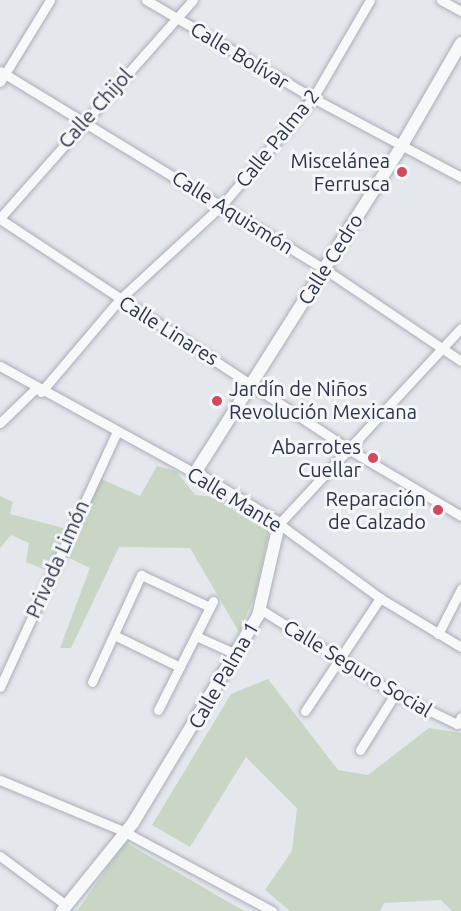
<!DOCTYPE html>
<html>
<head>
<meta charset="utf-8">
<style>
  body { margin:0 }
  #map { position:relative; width:461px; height:911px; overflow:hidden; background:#e4e7ec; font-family:Ubuntu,sans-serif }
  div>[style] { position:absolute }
  .green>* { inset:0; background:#c9d6c5 }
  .roads { filter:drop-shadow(0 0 2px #a9aeb7) drop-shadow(0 0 2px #a9aeb7) }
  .minor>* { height:9px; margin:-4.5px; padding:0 4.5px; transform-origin:4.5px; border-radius:4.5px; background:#f7f8fa }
  .tertiary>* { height:12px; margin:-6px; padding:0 6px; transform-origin:6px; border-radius:6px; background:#f7f8fa }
  .dots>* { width:16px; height:16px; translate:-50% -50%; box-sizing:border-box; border:3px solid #f4f6f9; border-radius:50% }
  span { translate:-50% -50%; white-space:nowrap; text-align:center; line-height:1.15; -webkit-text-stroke:6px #f4f6f9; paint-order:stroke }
  .street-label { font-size:20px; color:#2b3445 }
  .poi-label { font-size:20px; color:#2b3445 }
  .right { translate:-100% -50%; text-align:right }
  .left { translate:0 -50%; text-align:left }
</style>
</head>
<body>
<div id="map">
  <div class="green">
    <div style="clip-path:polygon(157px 466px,176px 471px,195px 495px,214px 497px,262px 522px,269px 532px,255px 596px,239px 632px,190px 548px,119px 547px,71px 648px,60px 648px,90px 568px,65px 556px,56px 574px,26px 562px,29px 543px,11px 535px,0 548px,0 496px,13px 502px,10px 514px,75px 531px,101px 479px,140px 496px)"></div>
    <div style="clip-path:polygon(268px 679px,338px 770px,368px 775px,429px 728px,461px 733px,461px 911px,452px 911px,441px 900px,384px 903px,380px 911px,290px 911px,265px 890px,292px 851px,297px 808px,246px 757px,190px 847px,152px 825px,231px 694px)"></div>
    <div style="clip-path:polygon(125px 842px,244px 911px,77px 911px)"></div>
  </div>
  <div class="roads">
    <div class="minor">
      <div style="left:146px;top:0;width:194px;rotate:30.4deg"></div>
      <div style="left:313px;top:98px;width:168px;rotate:28.1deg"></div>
      <div style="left:441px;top:0;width:23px;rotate:29deg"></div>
      <div style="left:0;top:71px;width:378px;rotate:31.4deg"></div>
      <div style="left:323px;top:268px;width:166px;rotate:34deg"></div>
      <div style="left:0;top:82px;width:96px;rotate:-58.6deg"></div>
      <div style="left:0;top:218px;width:291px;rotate:-48.5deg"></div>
      <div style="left:0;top:219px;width:419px;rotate:33.4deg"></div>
      <div style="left:350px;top:450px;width:129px;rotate:30.7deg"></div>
      <div style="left:461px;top:328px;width:267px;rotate:132.9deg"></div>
      <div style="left:279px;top:524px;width:125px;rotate:36.2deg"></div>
      <div style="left:380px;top:598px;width:95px;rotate:31.2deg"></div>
      <div style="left:0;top:366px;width:222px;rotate:28.8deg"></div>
      <div style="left:41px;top:392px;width:122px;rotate:-49.7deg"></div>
      <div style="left:120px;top:299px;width:139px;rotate:-42.7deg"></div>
      <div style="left:222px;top:205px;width:140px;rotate:-49.6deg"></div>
      <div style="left:313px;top:98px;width:113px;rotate:-59.8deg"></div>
      <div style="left:0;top:423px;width:50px;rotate:-44.2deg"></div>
      <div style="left:260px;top:609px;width:160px;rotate:32.2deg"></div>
      <div style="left:395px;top:694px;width:69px;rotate:25.8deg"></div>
      <div style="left:457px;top:724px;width:8px;rotate:-60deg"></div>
      <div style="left:438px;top:634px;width:51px;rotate:-62.9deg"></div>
      <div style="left:114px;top:635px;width:73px;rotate:25.9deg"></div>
      <div style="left:196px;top:636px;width:44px;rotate:24.2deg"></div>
      <div style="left:92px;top:682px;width:118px;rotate:-65.4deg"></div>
      <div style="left:141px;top:575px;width:76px;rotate:24.9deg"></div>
      <div style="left:0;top:687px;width:281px;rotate:-65.4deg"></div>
      <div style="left:158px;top:710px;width:122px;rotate:-63.2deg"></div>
      <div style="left:305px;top:711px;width:136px;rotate:-56.4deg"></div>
      <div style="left:360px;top:750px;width:66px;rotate:-58deg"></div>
      <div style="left:0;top:780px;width:133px;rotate:22.5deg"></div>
      <div style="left:123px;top:831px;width:169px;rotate:28.2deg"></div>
      <div style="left:0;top:856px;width:82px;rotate:36.6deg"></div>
    </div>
    <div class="tertiary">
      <div style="left:62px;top:911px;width:113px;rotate:-51.1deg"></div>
      <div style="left:133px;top:823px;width:242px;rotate:-58.9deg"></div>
      <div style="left:258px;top:616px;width:94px;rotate:-77.1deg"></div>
      <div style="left:279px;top:524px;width:98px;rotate:-148.7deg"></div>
      <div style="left:195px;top:473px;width:386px;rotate:-57.7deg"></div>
      <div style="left:401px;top:147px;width:120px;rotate:-60deg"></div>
    </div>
  </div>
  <div class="dots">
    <div style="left:402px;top:172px;background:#d1495b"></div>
    <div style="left:217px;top:401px;background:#d1495b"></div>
    <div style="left:373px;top:458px;background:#d1495b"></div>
    <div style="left:438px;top:510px;background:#d1495b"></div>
  </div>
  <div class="street-label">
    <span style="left:240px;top:55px;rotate:31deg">Calle Bolívar</span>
    <span style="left:95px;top:108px;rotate:-48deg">Calle Chijol</span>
    <span style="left:277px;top:138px;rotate:-51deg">Calle Palma 2</span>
    <span style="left:233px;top:212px;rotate:32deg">Calle Aquismón</span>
    <span style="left:330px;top:259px;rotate:-58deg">Calle Cedro</span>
    <span style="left:169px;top:330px;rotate:32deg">Calle Linares</span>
    <span style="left:235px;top:499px;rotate:31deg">Calle Mante</span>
    <span style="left:57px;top:559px;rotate:-66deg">Privada Limón</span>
    <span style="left:358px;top:668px;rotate:31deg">Calle Seguro Social</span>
    <span style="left:223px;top:675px;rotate:-60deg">Calle Palma 1</span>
  </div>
  <div class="poi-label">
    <span class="right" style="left:390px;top:172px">Miscelánea<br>Ferrusca</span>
    <span class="left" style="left:229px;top:400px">Jardín de Niños<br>Revolución Mexicana</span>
    <span class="right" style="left:361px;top:458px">Abarrotes<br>Cuellar</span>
    <span class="right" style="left:426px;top:510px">Reparación<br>de Calzado</span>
  </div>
</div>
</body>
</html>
